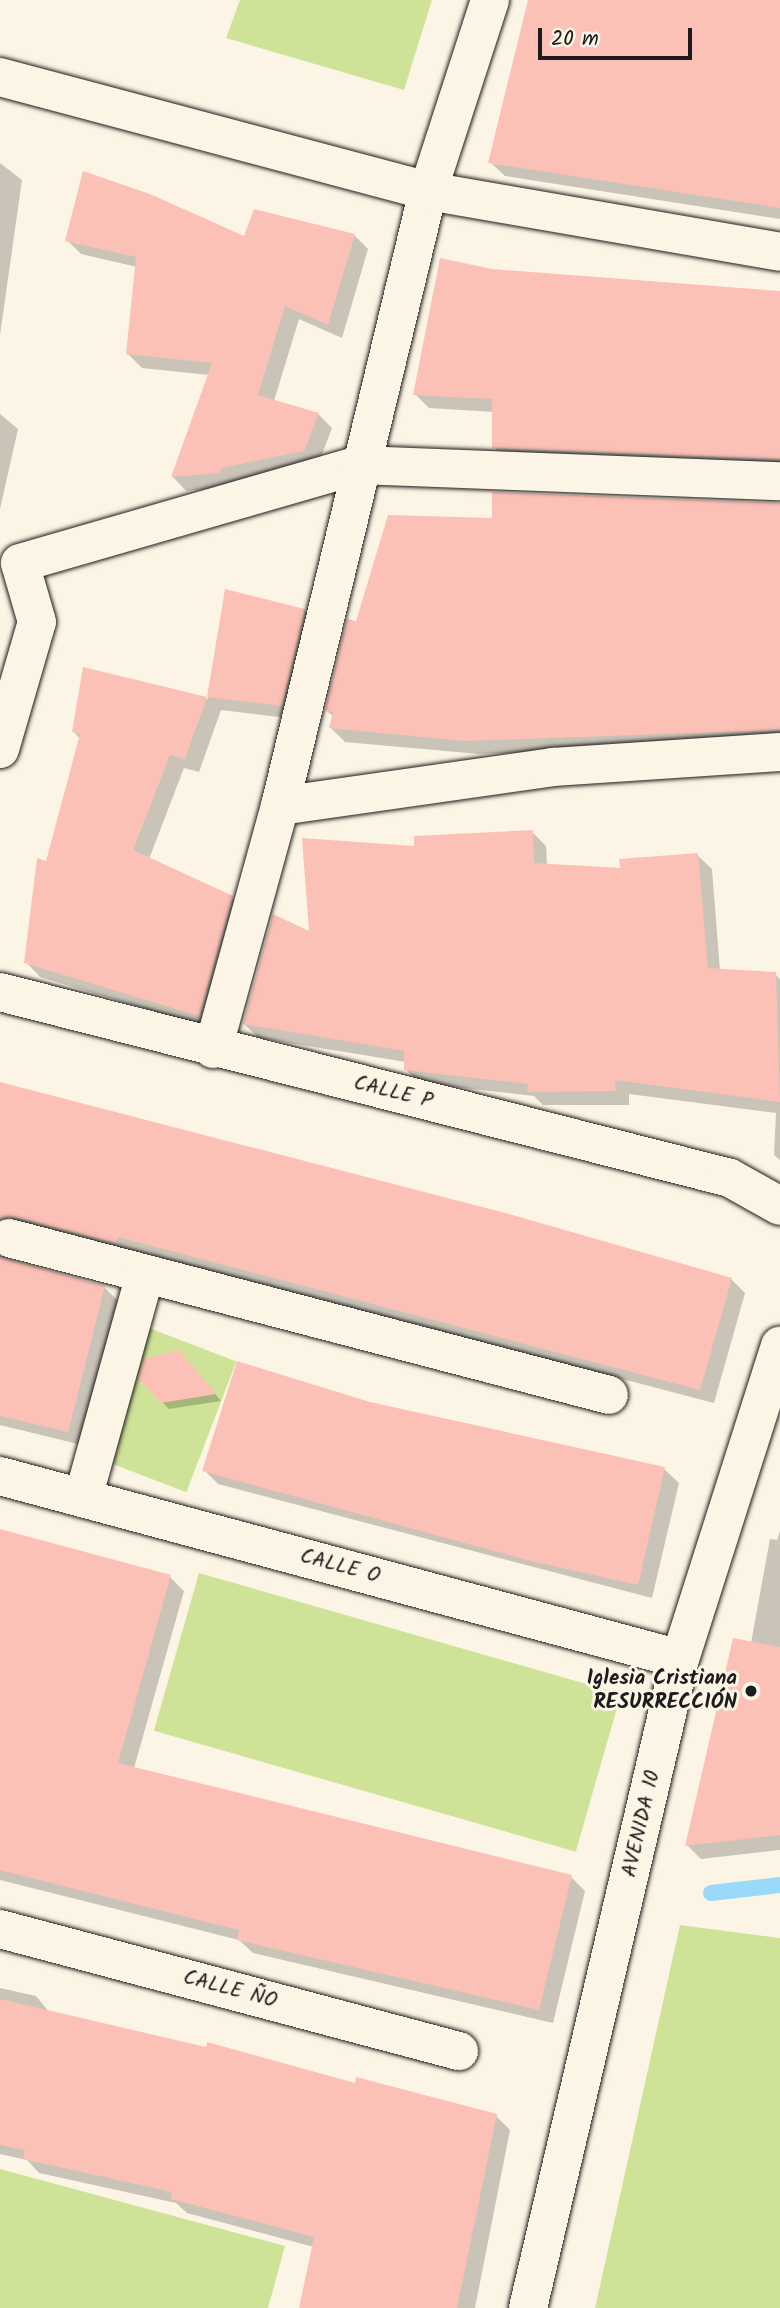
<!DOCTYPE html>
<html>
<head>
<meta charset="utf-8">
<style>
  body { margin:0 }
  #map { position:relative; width:780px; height:2308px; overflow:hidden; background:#fcf5e5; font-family:Kalam,sans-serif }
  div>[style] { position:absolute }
  .green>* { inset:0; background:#cee397; transform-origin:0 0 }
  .shadow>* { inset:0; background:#0003 }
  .stream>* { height:16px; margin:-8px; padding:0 8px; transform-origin:8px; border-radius:8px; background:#99dafb }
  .building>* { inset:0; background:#fcc1b6 }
  .roads { filter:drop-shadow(0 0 2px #1c1c1c) drop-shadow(0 0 2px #1c1c1c) }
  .street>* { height:38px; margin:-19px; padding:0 19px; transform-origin:19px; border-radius:19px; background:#fcf5e5 }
  .dots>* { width:19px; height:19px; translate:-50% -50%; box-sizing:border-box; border:4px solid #fcf5e5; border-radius:50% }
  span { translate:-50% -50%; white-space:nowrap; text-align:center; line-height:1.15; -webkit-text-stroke:6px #fcf5e5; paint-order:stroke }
  .street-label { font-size:21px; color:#1c1c1c }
  .poi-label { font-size:21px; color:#1c1c1c; font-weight:700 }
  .right { translate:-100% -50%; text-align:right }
  .scale { position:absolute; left:538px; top:28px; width:154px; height:32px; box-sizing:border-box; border:4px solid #1c1c1c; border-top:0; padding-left:9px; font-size:21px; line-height:24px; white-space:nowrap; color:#1c1c1c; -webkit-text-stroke:5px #fcf5e5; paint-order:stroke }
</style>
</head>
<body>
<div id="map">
  <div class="green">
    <div style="clip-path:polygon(240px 0,432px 0,404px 90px,226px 38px)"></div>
    <div style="left:144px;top:1326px;width:99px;height:140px;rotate:21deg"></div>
    <div style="left:199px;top:1573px;width:439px;height:164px;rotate:16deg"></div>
    <div style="clip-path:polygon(680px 1925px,780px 1938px,780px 2308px,595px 2308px)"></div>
    <div style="clip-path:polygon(0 2169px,285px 2246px,268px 2308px,0 2308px)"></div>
  </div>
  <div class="shadow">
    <div style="clip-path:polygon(530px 0,780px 0,780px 219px,505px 176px,490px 162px)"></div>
    <div style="clip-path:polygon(0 163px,22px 180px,0 335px)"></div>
    <div style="clip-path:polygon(354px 235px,368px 249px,342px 338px,299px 319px,274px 401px,318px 414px,332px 428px,318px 465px,234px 486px,186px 491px,173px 477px,209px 375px,142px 368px,128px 354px,137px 267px,81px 254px,67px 240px)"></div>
    <div style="clip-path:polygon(492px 271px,780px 293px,780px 472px,508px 462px,494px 447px,494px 412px,429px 408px,415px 394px)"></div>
    <div style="clip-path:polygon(0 414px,18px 429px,0 509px)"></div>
    <div style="clip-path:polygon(780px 504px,780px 744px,479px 754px,345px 742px,331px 728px,334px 717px,327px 711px,357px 623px,494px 519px)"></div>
    <div style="clip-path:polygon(227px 591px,304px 610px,318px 624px,295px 719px,221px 710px,199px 772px,184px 768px,149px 859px,231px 897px,246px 912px,213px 1029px,40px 977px,26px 962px,80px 739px,74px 732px,85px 669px,208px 699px)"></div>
    <div style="clip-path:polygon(532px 832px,546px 846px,547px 865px,622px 870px,697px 855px,712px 869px,720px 971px,775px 974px,780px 979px,780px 1160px,774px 1155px,776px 1113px,629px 1094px,629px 1105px,543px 1105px,534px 1096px,420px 1083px,405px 1069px,406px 1062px,259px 1038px,244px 1024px,311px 934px,416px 848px)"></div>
    <div style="clip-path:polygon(0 1084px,731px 1279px,745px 1293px,714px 1403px,131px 1250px,130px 1256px,1px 1248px,4px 1259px,104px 1287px,118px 1301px,82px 1445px,0 1425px)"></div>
    <div style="clip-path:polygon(186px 1360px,221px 1401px,169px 1409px,162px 1402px)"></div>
    <div style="clip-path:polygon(370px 1404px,664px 1469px,679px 1483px,652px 1598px,218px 1484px,204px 1470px)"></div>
    <div style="clip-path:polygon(780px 1531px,780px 1850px,701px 1859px,687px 1845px,751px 1643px,770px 1539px,777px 1540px)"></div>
    <div style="clip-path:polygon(0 1533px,170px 1577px,184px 1591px,134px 1768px,571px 1877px,585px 1891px,553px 2023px,253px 1953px,239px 1940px,0 1880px)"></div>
    <div style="clip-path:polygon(0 1988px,36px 1996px,50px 2013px,496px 2116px,510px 2130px,475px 2308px,301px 2308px,314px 2247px,187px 2213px,176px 2203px,39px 2173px,27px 2160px,0 2154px)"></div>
  </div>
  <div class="stream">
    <div style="left:711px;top:1893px;width:69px;rotate:-6.6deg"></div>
  </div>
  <div class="building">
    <div style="clip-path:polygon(528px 0,780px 0,780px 208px,488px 163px)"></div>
    <div style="clip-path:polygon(83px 171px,150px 194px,244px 236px,254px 209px,355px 234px,328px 325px,285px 306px,258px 395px,319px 413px,304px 451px,221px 468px,220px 473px,171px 477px,212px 363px,126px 354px,136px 257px,65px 241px)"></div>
    <div style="clip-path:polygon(440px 258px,492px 269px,780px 291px,780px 459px,492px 448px,492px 399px,413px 395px)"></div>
    <div style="clip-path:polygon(492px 492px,780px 503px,780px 730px,464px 741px,329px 728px,333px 712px,325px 711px,347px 619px,356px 621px,388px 515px,492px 518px)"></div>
    <div style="clip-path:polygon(225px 589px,305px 609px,282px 706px,207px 697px)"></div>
    <div style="clip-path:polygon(83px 667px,207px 697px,185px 759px,170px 755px,133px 850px,233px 896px,199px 1016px,24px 963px,37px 858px,46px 861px,80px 734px,72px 732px)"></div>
    <div style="clip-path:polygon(533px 830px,534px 863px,620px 868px,619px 859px,698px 853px,708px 968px,776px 972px,780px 1102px,615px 1080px,616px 1091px,527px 1092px,528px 1084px,404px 1070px,404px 1051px,243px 1024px,273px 914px,309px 931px,302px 838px,414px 846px,414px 836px)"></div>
    <div style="clip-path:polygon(0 1082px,509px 1214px,732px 1278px,700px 1390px,118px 1237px,116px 1243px,15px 1217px,0 1219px)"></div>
    <div style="clip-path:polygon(0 1257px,105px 1286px,68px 1432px,0 1416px)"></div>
    <div style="clip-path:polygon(179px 1350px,216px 1394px,161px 1403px,139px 1379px,144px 1359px)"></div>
    <div style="clip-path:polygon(237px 1361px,370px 1402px,665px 1467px,638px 1585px,531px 1561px,202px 1471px)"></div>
    <div style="clip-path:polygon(0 1529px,171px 1575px,118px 1763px,572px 1875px,539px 2010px,237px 1940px,239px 1930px,0 1870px)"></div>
    <div style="clip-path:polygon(733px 1638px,780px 1647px,780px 1835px,685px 1846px)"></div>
    <div style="clip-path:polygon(0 1999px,206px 2047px,207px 2042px,355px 2083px,356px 2077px,497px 2114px,457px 2308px,299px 2308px,314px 2237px,171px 2199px,172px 2192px,23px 2159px,25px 2150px,0 2145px)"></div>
  </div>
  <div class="roads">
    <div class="street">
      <div style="left:0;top:77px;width:443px;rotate:14.9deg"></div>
      <div style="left:428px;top:191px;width:357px;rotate:9.8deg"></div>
      <div style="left:20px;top:563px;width:353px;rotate:-16.1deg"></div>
      <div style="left:359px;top:465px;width:421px;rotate:2.2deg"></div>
      <div style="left:0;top:749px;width:132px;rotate:-73.8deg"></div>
      <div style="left:37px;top:622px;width:61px;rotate:-106.1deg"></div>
      <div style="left:280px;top:806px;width:276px;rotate:-8.1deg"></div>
      <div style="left:553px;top:767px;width:227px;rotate:-3.8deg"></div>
      <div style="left:0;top:992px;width:753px;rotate:14.29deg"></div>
      <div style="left:730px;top:1178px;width:57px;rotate:29.2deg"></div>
      <div style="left:213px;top:1049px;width:252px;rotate:-74.6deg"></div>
      <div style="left:280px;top:806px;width:633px;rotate:-76.47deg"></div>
      <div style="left:428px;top:191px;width:201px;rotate:-72deg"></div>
      <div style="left:9px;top:1238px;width:620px;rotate:14.66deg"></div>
      <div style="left:0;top:1476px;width:704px;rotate:15.06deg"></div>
      <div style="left:83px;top:1498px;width:231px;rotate:-74.5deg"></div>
      <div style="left:0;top:1929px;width:475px;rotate:14.9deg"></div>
      <div style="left:528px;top:2308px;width:667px;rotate:-76.82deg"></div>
      <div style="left:680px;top:1659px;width:329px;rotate:-72.3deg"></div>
    </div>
  </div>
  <div class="dots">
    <div style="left:751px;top:1691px;background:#1c1c1c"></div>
  </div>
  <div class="street-label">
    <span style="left:393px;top:1093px;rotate:14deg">CALLE P</span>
    <span style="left:340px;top:1567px;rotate:15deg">CALLE O</span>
    <span style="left:642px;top:1824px;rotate:-77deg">AVENIDA 10</span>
    <span style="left:230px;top:1990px;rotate:15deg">CALLE ÑO</span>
  </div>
  <div class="poi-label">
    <span class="right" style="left:737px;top:1691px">Iglesia Cristiana<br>RESURRECCIÓN</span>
  </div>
  <div class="scale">20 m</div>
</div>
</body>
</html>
